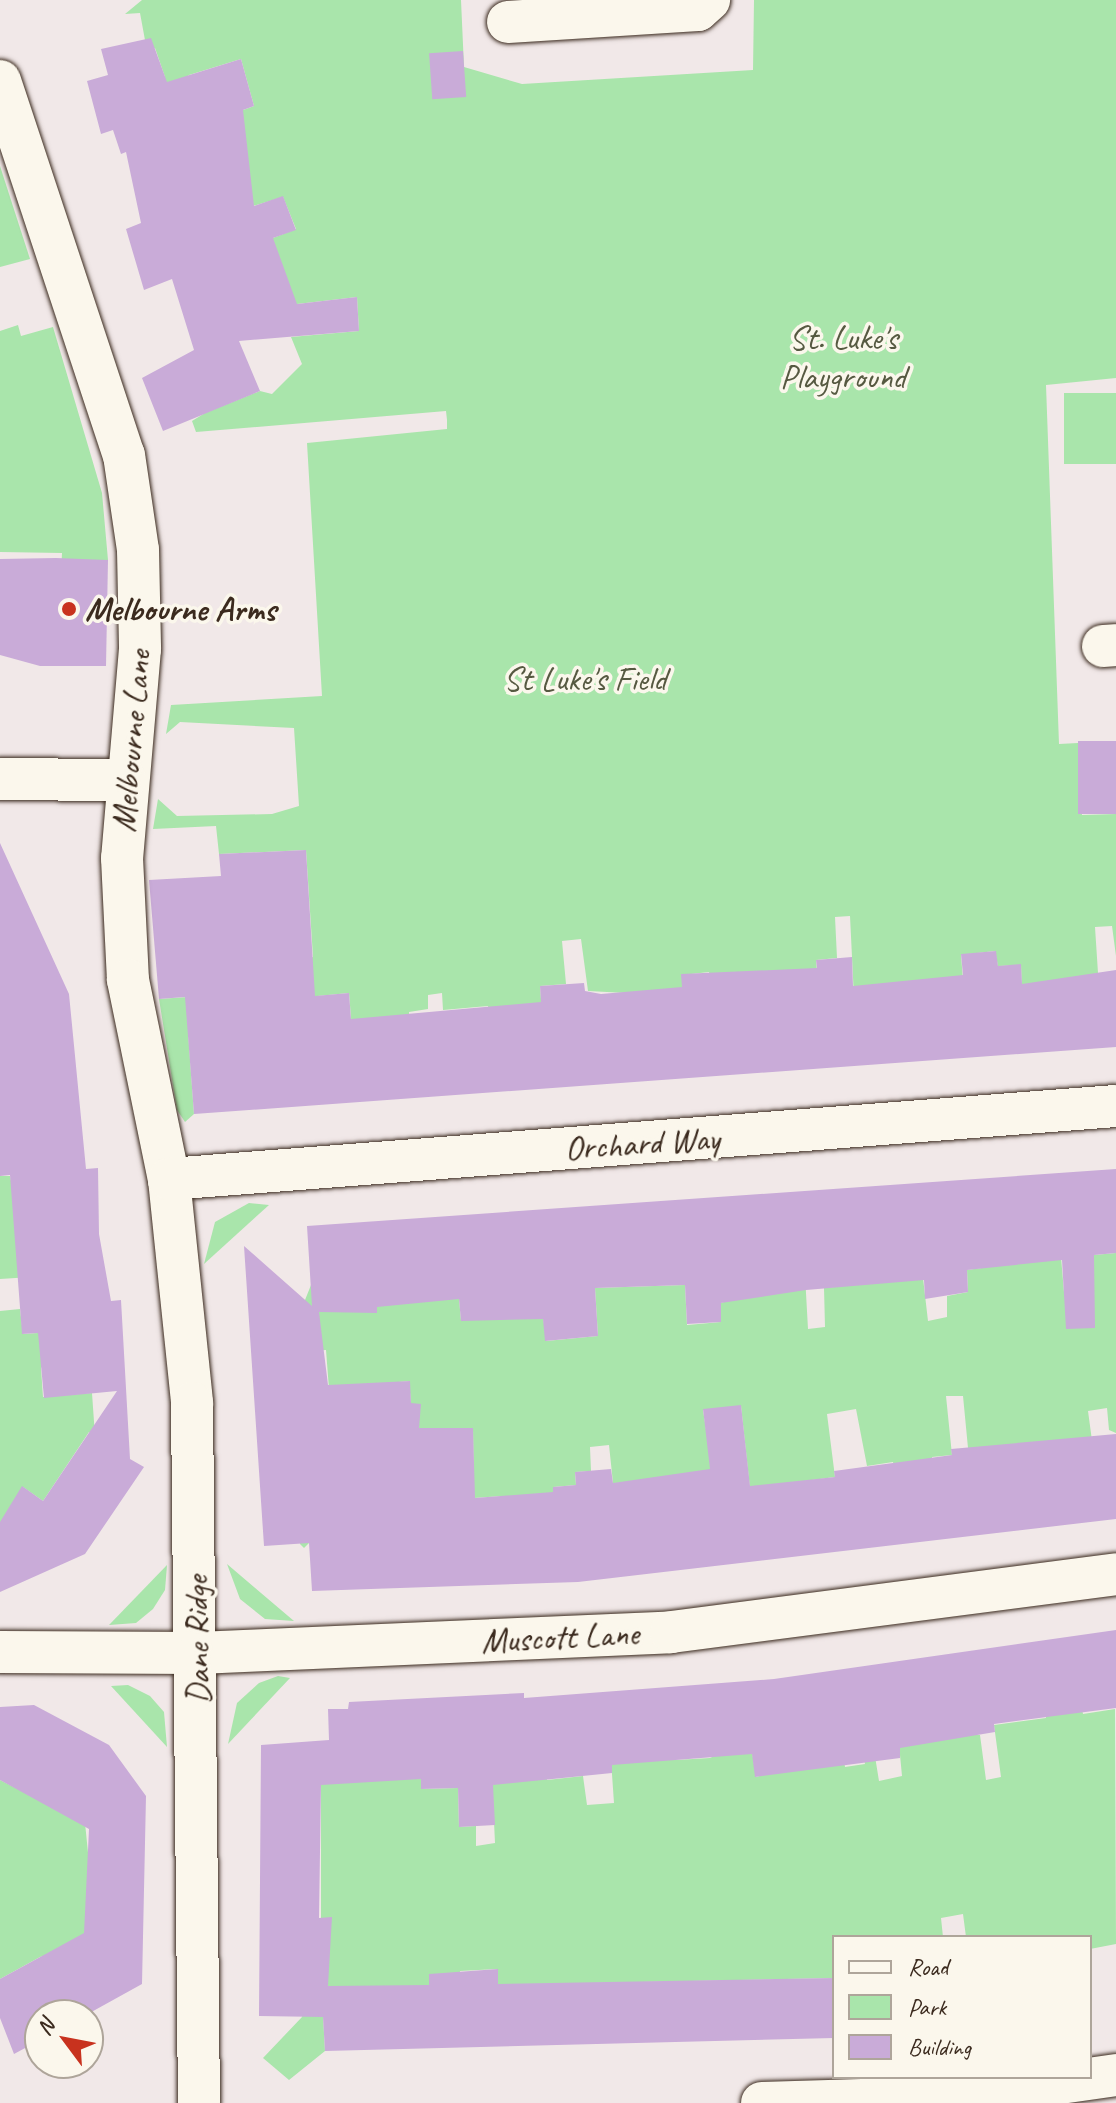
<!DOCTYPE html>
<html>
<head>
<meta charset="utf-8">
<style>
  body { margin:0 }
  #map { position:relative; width:1116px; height:2103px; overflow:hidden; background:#f1e8e8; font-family:Caveat,sans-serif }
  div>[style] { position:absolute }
  .green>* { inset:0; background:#a9e5ab; transform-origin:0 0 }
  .building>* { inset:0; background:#c9abd8; transform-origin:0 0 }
  .roads { filter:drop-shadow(0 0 2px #3b2a1e) drop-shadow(0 0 2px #3b2a1e) }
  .minor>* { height:42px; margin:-21px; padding:0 21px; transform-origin:21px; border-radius:21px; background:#fbf7ec }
  .dots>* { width:22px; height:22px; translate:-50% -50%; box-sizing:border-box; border:4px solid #fbf7ec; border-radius:50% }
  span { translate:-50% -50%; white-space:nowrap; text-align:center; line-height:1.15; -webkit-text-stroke:7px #fbf7ec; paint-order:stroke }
  .park-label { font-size:34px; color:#565941 }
  .poi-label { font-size:34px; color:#3b2a1e; font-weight:700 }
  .left { translate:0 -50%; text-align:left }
  .street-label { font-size:34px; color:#3b2a1e }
  .legend { position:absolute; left:832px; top:1935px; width:260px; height:144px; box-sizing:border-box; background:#fbf7ec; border:2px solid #aea59a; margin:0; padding:10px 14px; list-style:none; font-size:24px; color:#3b2a1e }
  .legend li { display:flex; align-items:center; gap:16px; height:40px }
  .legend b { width:40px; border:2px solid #aea59a }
  .north { position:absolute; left:24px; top:1999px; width:80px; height:80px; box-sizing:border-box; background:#fbf7ec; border:2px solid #aea59a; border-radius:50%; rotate:302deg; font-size:22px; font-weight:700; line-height:32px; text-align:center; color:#3b2a1e }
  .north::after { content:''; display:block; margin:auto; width:28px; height:36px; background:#c8321e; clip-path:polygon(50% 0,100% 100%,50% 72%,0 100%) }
</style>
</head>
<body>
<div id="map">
  <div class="green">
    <div style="clip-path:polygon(142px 0,461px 0,464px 67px,522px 84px,753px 70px,754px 0,1116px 0,1116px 378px,1046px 385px,1059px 744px,1078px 743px,1082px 815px,1116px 814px,1116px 956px,1112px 926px,1095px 927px,1098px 973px,1022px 992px,1021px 965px,998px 966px,995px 951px,961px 955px,964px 992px,854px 998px,850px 916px,835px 917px,837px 958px,816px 960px,820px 1006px,711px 988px,709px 972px,682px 975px,683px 996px,588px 991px,581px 939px,562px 941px,566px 984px,540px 986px,543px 1025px,491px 1029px,488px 1006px,443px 1010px,442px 993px,428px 995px,428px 1009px,409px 1012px,409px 1039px,353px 1042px,349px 993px,307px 997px,188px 1032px,194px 1114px,185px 1122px,177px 1110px,159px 999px,202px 996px,313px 957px,306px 850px,219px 854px,216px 826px,153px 829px,158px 799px,177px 816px,272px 814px,299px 806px,294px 728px,180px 722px,166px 734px,171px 705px,322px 696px,307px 443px,447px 429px,447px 420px,446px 411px,196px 432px,192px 421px,205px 413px,260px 391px,272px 394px,302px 364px,291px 337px,359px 331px,357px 297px,195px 316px,273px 238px,296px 229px,283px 197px,253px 206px,203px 125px,254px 106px,241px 59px,189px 75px,163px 98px,165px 77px,155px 48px,147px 51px,140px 13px,125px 14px)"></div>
    <div style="clip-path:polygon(0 166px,30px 259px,0 267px)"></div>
    <div style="clip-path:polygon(18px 325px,21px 336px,53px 327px,102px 493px,108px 560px,61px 575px,62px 553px,0 552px,0 331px)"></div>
    <div style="left:1116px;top:393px;width:71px;height:52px;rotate:90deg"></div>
    <div style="clip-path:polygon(0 1176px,10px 1176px,31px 1277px,0 1279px)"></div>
    <div style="clip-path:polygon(249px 1203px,269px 1205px,204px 1264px,215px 1222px)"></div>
    <div style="clip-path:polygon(1116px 1253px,1116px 1433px,1109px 1430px,1107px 1408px,1088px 1411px,1093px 1448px,968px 1448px,963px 1396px,946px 1396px,952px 1455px,932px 1457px,932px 1477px,897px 1482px,893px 1462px,867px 1466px,856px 1409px,827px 1414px,835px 1477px,750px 1488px,741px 1406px,703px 1410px,714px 1481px,613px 1483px,609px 1445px,590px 1447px,591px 1471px,575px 1472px,576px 1485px,553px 1487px,555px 1516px,502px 1496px,474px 1498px,473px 1429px,326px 1526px,304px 1548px,300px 1544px,299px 1514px,411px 1403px,409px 1381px,329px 1389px,326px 1350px,309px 1351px,305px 1300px,311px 1285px,374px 1278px,459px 1299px,461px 1320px,484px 1320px,538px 1274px,546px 1341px,598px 1336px,595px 1288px,685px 1285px,687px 1325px,721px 1322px,721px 1303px,805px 1275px,808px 1329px,825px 1327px,824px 1288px,923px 1278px,928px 1321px,947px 1317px,947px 1296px,968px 1292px,967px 1270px,1061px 1257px,1064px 1292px,1094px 1263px,1094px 1255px)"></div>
    <div style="clip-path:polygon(20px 1309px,23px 1334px,67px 1331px,41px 1368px,43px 1397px,92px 1393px,95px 1436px,89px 1432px,43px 1501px,23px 1487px,0 1527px,0 1311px)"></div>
    <div style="clip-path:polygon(227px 1564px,261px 1593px,294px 1621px,265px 1619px,240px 1599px)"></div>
    <div style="clip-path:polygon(167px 1565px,165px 1590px,153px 1609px,136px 1623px,109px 1625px)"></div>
    <div style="clip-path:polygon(278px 1676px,290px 1678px,228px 1744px,237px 1703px,259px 1683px)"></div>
    <div style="clip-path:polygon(128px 1685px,150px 1696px,164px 1712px,167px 1747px,111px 1686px)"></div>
    <div style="clip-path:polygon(1080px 1700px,1083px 1714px,1115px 1709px,1116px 1944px,1090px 1949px,1090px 1937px,966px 1937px,963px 1914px,941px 1918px,943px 1937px,834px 1937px,834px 1978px,498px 1985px,497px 1969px,460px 1971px,459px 1984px,429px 1986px,323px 2015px,325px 2051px,289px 2080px,263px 2058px,302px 2017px,321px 1918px,321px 1775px,421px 1762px,422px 1789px,458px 1788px,459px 1827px,476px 1826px,476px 1846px,495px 1843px,492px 1780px,544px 1757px,547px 1780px,583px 1776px,587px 1805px,614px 1803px,611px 1760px,674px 1746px,676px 1760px,710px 1758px,750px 1739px,756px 1777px,843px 1753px,845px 1767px,865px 1764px,862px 1751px,874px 1750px,879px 1781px,902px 1776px,898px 1734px,980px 1735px,986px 1780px,1001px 1777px,994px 1725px,1046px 1718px,1046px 1707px)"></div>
    <div style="clip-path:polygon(0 1780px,85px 1823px,97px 1941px,40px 1957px,0 1979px)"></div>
  </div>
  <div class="building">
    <div style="clip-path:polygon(151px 38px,167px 82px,241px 59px,254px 106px,243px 110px,254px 206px,283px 196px,296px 230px,273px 238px,297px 304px,357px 297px,359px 331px,239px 341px,260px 391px,163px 431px,142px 378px,194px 350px,172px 279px,144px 290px,126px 229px,141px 223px,126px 152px,121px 154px,113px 130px,101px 134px,87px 81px,108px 75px,101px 49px)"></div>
    <div style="left:463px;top:51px;width:46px;height:34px;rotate:86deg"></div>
    <div style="clip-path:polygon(56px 558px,108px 560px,106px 666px,40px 666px,0 655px,0 559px)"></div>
    <div style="left:1116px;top:741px;width:73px;height:38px;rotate:90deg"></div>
    <div style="clip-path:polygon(0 843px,69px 994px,86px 1169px,98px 1168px,99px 1234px,111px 1301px,121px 1300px,130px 1459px,144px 1467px,85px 1554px,0 1592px,0 1522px,22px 1486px,43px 1501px,117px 1391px,44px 1398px,38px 1333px,22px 1334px,10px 1175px,0 1176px)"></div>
    <div style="clip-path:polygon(306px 850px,315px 996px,349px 993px,351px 1019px,541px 1002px,540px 986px,584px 983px,585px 991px,601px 994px,682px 987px,681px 974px,817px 968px,816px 960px,852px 957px,853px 986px,963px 975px,961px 954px,996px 951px,998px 966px,1021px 964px,1022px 984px,1116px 970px,1116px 1047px,194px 1114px,185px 997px,159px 999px,149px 880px,221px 876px,219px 854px)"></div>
    <div style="clip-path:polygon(1116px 1169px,1116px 1253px,1094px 1255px,1095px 1328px,1066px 1329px,1062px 1260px,967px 1270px,968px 1292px,925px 1299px,924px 1280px,806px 1290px,721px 1303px,721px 1322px,687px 1324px,685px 1285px,595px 1288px,598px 1336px,545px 1341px,543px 1319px,461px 1321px,459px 1299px,377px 1307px,377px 1313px,319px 1312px,328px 1385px,410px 1381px,411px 1403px,421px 1404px,419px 1428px,473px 1428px,475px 1498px,553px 1492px,553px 1487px,576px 1485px,575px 1472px,611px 1469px,613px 1483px,710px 1469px,703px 1409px,741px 1405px,750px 1486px,835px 1477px,834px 1471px,952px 1455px,951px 1449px,1116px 1434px,1116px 1519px,578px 1582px,312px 1591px,309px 1543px,264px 1546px,244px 1246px,312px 1306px,307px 1226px)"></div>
    <div style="clip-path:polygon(1116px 1630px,1116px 1708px,994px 1724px,995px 1732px,900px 1748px,900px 1758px,755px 1777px,752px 1754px,612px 1765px,612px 1773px,493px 1785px,495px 1825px,459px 1827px,458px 1788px,421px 1789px,421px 1779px,321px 1785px,319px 1918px,332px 1917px,328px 1986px,429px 1985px,429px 1974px,498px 1969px,498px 1984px,834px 1978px,834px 2038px,325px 2051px,323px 2017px,259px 2016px,261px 1745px,329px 1740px,328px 1709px,348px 1709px,349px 1702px,524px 1693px,524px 1698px,774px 1679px)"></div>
    <div style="clip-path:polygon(34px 1705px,109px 1745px,146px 1796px,142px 1984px,86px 2015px,40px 2015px,40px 2040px,14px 2054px,0 2018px,0 1979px,84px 1933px,89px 1829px,0 1780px,0 1707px)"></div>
  </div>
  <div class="roads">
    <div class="minor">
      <div style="left:508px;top:22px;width:190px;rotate:-3.6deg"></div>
      <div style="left:698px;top:10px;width:15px;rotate:-42deg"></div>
      <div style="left:0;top:81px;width:394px;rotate:71.7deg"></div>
      <div style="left:124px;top:455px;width:96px;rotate:81.6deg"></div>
      <div style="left:138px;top:550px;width:99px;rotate:88.8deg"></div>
      <div style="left:140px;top:649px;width:210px;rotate:94.9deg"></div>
      <div style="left:122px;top:858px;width:122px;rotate:87.2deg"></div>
      <div style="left:128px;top:980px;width:203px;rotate:78.4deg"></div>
      <div style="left:169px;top:1179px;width:225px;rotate:84.1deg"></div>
      <div style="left:192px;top:1403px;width:700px;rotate:89.43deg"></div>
      <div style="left:1103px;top:646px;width:13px;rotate:-4deg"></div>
      <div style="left:0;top:779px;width:125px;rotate:0.5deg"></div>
      <div style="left:169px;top:1179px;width:950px;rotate:-4.41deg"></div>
      <div style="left:0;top:1652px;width:198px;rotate:0.3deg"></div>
      <div style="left:198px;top:1653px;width:473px;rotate:-2.5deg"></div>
      <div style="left:671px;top:1632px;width:449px;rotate:-7.4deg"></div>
      <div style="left:762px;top:2103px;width:200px;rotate:-1.7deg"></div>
      <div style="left:962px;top:2097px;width:156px;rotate:-8.1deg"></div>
    </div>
  </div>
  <div class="dots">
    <div style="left:69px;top:609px;background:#c8321e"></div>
  </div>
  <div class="park-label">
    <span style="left:843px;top:357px">St. Luke's<br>Playground</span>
    <span style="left:585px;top:679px">St Luke's Field</span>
  </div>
  <div class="poi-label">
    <span class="left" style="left:85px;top:609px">Melbourne Arms</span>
  </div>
  <div class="street-label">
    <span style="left:131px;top:741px;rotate:-85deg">Melbourne Lane</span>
    <span style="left:642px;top:1143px;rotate:-4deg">Orchard Way</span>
    <span style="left:560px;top:1637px;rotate:-3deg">Muscott Lane</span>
    <span style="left:197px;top:1640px;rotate:-91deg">Dane Ridge</span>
  </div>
  <ul class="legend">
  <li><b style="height:10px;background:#fbf7ec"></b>Road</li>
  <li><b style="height:22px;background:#a9e5ab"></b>Park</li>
  <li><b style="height:22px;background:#c9abd8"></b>Building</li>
  </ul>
  <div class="north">N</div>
</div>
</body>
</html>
